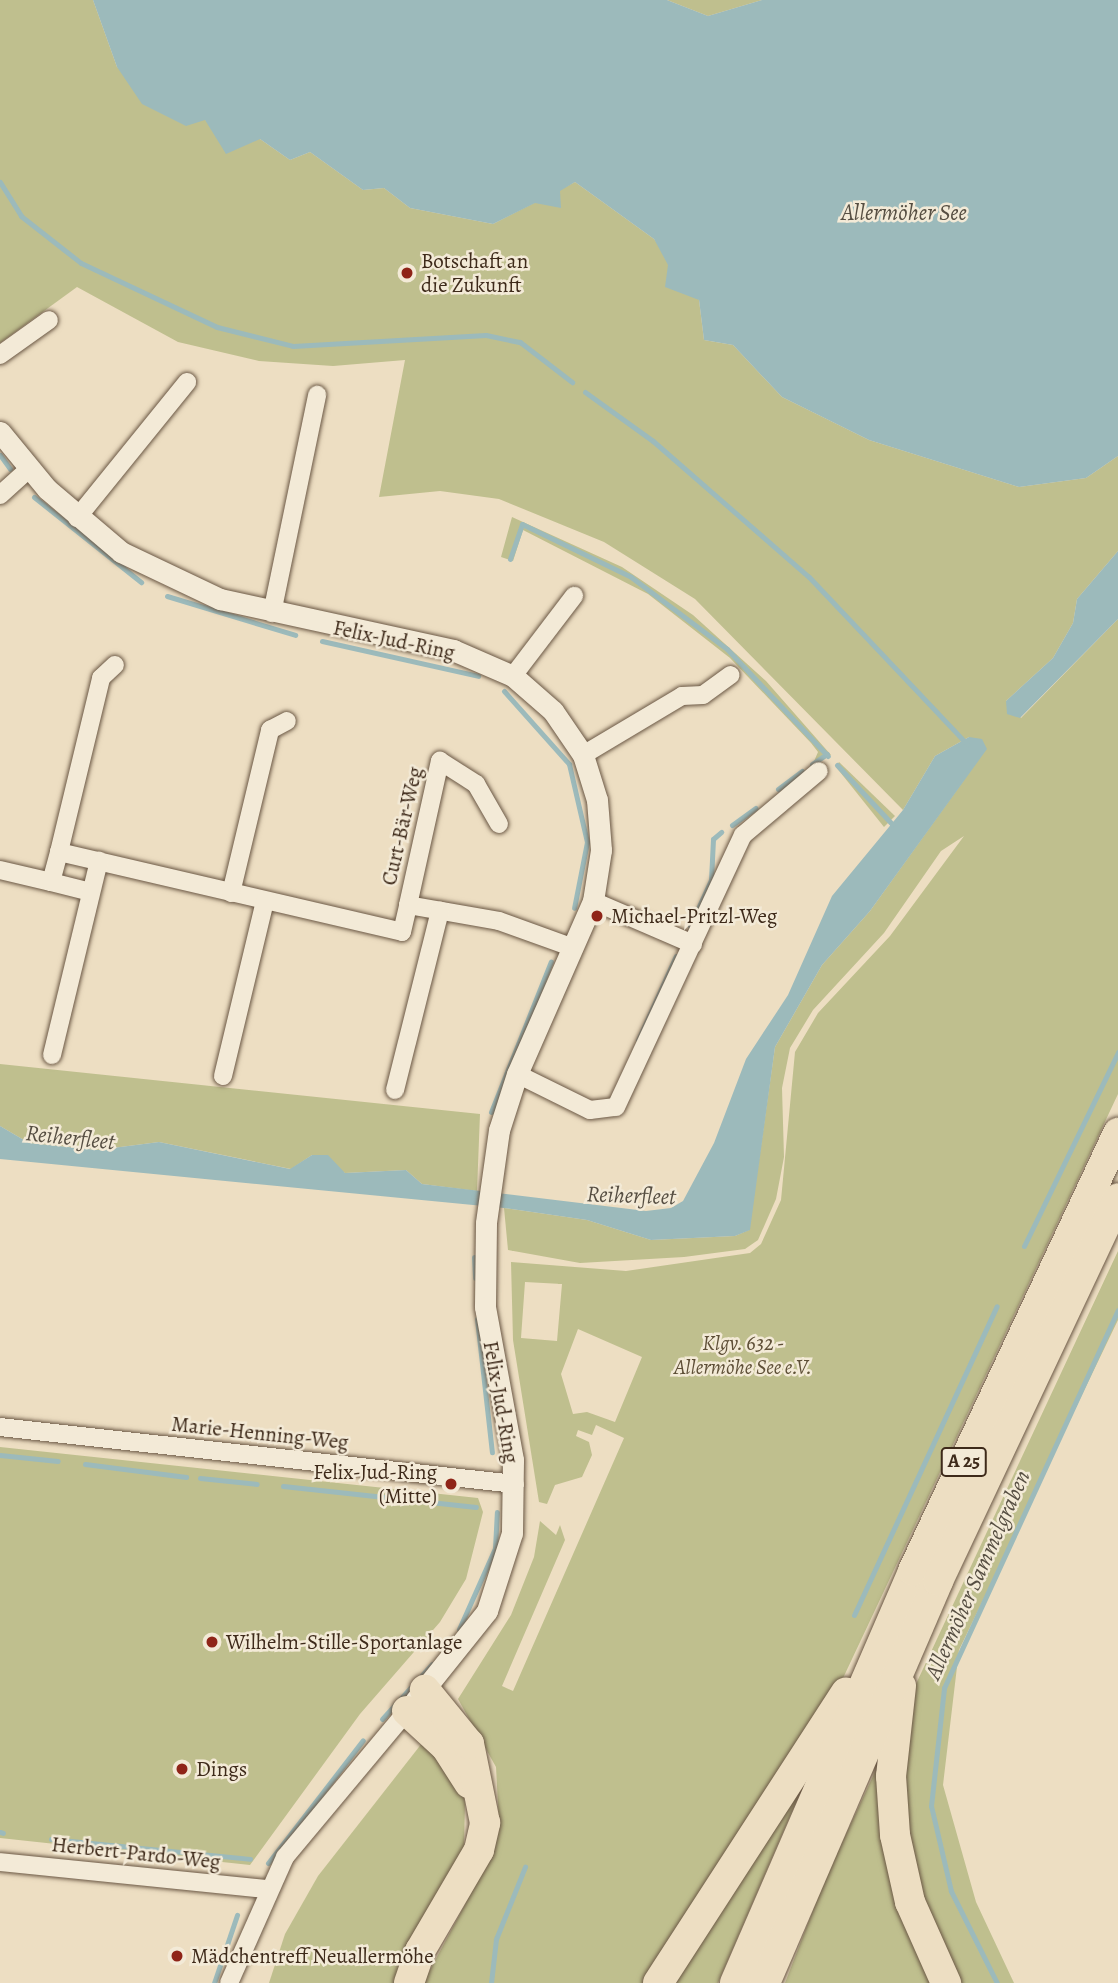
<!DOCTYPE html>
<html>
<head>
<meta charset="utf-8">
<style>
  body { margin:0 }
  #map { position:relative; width:1118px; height:1983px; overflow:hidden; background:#eddec2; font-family:Alegreya,serif }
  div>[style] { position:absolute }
  .green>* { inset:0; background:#bfbf8e }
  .water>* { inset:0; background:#9cbabb }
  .stream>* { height:5px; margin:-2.5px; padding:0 2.5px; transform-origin:2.5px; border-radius:2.5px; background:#9cbabb }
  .roads { filter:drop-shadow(0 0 2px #6a5744) drop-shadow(0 0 2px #6a5744) }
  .minor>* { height:18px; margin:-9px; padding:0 9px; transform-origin:9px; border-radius:9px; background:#f3ead7 }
  .tertiary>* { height:21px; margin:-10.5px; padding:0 10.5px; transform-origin:10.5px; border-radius:10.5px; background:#f3ead7 }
  .motorway>* { height:30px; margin:-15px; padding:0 15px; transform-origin:15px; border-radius:15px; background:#eddec2 }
  .dots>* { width:19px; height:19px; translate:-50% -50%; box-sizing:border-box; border:4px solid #f3ead7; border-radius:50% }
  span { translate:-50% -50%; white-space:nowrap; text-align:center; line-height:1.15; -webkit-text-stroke:5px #f3ead7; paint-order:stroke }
  .shield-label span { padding:2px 5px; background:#f3ead7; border:2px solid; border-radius:5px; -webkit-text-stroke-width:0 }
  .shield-label { font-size:19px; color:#3e2a1a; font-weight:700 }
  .poi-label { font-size:21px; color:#3e2a1a }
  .left { translate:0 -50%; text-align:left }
  .right { translate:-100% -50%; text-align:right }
  .street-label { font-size:21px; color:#3e2a1a }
  .park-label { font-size:21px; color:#5e4f37; font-style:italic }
  .water-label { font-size:23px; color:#564e42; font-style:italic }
</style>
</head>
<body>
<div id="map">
  <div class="green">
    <div style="clip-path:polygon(evenodd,0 0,93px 0,117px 67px,205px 120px,260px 139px,290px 160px,310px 152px,363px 190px,384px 188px,410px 208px,493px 224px,575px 182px,654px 239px,699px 300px,704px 340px,733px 345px,782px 397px,869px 440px,1019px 487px,1086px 478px,1118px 456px,1118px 551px,1077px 599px,1073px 623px,1053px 658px,1006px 701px,1021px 718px,1118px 619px,1118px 1094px,836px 1693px,647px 1983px,423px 1983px,492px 1854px,499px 1823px,496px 1767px,458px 1699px,511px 1615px,534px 1557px,540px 1521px,556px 1535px,560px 1525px,565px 1540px,502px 1686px,513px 1691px,624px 1438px,596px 1425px,592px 1435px,578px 1430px,576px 1436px,589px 1442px,592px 1455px,582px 1477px,555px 1485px,547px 1504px,539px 1502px,513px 1340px,511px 1262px,626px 1271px,750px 1253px,761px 1244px,781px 1200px,795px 1052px,818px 1013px,890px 936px,964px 836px,941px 851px,884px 933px,813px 1010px,790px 1048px,782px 1088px,784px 1157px,776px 1199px,758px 1240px,745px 1249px,684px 1257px,580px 1263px,508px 1250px,504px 1208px,587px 1220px,651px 1240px,735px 1236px,749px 1230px,775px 1047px,822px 965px,870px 911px,964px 780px,969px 737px,935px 756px,903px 810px,695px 599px,604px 542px,499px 499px,440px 491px,379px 497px,405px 360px,333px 366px,259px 361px,178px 342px,77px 287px,0 343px,0 0,525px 1282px,562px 1284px,557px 1341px,521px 1338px,525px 1282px,0 0,578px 1329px,642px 1357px,615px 1422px,587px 1412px,573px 1414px,561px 1374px,578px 1329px)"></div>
    <div style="clip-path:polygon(667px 0,762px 0,708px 16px)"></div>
    <div style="clip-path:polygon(512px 517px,622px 567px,693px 615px,766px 681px,831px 755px,812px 766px,818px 752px,811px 743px,730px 658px,648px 594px,523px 530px,513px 561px,501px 557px)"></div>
    <div style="clip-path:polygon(839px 762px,895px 816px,884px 827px,836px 767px)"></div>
    <div style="clip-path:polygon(0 1064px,480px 1114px,477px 1191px,422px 1184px,406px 1170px,345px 1173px,312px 1155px,291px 1169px,159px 1142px,97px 1150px,29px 1143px,0 1126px)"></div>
    <div style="clip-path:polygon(1118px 1251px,1118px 1320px,959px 1650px,943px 1785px,976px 1902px,1014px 1983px,785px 1983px,825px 1879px)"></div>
    <div style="clip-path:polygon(0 1447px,478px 1498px,483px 1512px,466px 1579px,440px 1622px,360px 1714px,250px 1865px,0 1838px)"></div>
    <div style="clip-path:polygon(426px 1738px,458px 1779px,465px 1802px,464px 1846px,397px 1983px,269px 1983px,285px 1934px,318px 1876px)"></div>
    <div style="clip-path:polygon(813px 1763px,718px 1983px,669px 1983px)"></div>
  </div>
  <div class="water">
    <div style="clip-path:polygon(93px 0,667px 0,708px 16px,762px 0,1118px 0,1118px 456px,1086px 478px,1019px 487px,869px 440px,782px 397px,733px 345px,704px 340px,699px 300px,665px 287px,668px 265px,654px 239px,575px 182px,560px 191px,561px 208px,535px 203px,493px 224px,410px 208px,384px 188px,363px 190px,310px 152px,290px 160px,260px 139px,226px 154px,205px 120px,186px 126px,142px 104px,117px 67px)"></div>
    <div style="clip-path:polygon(1118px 551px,1118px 619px,1020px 718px,1007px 714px,1006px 701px,1053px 658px,1073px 623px,1077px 599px)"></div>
    <div style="clip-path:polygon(969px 737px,982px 739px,987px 749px,870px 911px,822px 965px,775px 1047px,750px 1230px,735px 1236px,651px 1240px,587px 1220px,504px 1208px,0 1159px,0 1126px,29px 1143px,97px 1150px,159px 1142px,290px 1169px,312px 1155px,328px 1155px,345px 1173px,406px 1170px,422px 1184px,646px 1211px,671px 1208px,683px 1201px,714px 1143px,746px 1059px,788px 995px,832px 896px,903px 810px,935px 756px)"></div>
  </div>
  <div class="stream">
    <div style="left:0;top:182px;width:40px;rotate:58deg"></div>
    <div style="left:21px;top:216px;width:76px;rotate:38.1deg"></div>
    <div style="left:81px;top:263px;width:150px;rotate:25.2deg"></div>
    <div style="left:217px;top:327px;width:78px;rotate:14deg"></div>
    <div style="left:293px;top:346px;width:193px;rotate:-3.3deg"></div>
    <div style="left:486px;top:335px;width:35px;rotate:12deg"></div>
    <div style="left:520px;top:342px;width:66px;rotate:37.6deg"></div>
    <div style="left:585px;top:392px;width:84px;rotate:35.8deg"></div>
    <div style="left:653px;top:441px;width:207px;rotate:41.1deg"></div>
    <div style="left:809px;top:577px;width:230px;rotate:46.6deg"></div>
    <div style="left:0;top:455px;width:17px;rotate:54deg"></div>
    <div style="left:34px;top:497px;width:137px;rotate:38.5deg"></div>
    <div style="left:510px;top:559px;width:37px;rotate:-71deg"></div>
    <div style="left:522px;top:524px;width:121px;rotate:25.9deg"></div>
    <div style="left:631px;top:577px;width:120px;rotate:36.9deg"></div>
    <div style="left:727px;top:649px;width:147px;rotate:46.7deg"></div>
    <div style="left:167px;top:596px;width:134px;rotate:16.9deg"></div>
    <div style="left:322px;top:641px;width:160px;rotate:12.6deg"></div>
    <div style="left:504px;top:691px;width:98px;rotate:48.3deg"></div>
    <div style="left:569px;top:764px;width:80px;rotate:77deg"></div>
    <div style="left:587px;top:842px;width:67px;rotate:101.1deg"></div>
    <div style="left:812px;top:764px;width:18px;rotate:-34deg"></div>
    <div style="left:837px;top:765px;width:81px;rotate:47deg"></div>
    <div style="left:778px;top:789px;width:30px;rotate:-37deg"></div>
    <div style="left:732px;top:825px;width:29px;rotate:-36deg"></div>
    <div style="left:690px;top:926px;width:51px;rotate:-65.5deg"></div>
    <div style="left:711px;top:880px;width:41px;rotate:-87.2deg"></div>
    <div style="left:713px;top:839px;width:11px;rotate:-41deg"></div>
    <div style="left:638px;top:1040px;width:92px;rotate:-65.7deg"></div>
    <div style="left:491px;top:1112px;width:162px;rotate:-68.3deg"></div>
    <div style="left:1024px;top:1246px;width:216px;rotate:-64.1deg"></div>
    <div style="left:474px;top:1257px;width:21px;rotate:87deg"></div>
    <div style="left:477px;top:1319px;width:134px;rotate:83.6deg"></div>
    <div style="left:0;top:1455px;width:58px;rotate:5.9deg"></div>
    <div style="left:85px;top:1464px;width:102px;rotate:7.3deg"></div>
    <div style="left:200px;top:1478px;width:57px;rotate:6deg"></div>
    <div style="left:283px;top:1486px;width:194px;rotate:6.2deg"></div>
    <div style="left:854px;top:1615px;width:340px;rotate:-65.2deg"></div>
    <div style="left:459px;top:1629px;width:89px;rotate:-66deg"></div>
    <div style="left:495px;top:1548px;width:36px;rotate:-87deg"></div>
    <div style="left:382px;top:1719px;width:74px;rotate:-47.7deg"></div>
    <div style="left:0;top:1832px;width:3px;rotate:18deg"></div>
    <div style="left:51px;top:1839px;width:200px;rotate:5.7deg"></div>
    <div style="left:268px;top:1863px;width:155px;rotate:-52.3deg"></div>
    <div style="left:214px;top:1983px;width:72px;rotate:-71.3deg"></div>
    <div style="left:491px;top:1983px;width:44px;rotate:-83.5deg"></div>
    <div style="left:496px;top:1939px;width:78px;rotate:-68.1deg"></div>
    <div style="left:997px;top:1983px;width:103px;rotate:-116.6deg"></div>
    <div style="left:951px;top:1891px;width:87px;rotate:-103.2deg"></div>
    <div style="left:931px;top:1806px;width:119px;rotate:-83.7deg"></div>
    <div style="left:944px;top:1688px;width:416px;rotate:-65.3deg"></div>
  </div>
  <div class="roads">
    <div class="minor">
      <div style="left:0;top:355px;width:60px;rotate:-35.5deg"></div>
      <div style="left:0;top:495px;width:39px;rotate:-42deg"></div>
      <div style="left:77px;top:518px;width:175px;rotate:-51deg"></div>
      <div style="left:272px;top:613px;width:223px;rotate:-78.3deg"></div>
      <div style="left:513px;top:676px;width:101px;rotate:-52.7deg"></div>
      <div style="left:583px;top:755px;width:115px;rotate:-30.8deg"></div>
      <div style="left:682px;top:696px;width:21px;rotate:-3deg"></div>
      <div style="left:703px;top:695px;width:34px;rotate:-36deg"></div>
      <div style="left:59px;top:852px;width:179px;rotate:-76.4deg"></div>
      <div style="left:101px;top:678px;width:19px;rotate:-43deg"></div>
      <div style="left:0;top:870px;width:52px;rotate:13.2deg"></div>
      <div style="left:51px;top:882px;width:31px;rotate:-75deg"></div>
      <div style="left:59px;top:852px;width:352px;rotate:13.1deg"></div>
      <div style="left:402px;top:932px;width:28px;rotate:-77deg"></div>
      <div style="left:408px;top:905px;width:92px;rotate:10deg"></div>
      <div style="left:499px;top:921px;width:80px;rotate:19.8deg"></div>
      <div style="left:51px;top:882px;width:41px;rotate:14deg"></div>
      <div style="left:231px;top:893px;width:168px;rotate:-76.5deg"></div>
      <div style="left:270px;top:730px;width:19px;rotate:-28deg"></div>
      <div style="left:593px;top:901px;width:109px;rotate:23.3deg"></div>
      <div style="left:408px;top:905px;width:148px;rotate:-77.5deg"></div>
      <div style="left:440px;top:761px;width:43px;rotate:32.6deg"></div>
      <div style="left:476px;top:784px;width:46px;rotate:60.1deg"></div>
      <div style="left:52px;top:1055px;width:200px;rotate:-76.4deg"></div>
      <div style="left:517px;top:1074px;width:81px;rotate:26.3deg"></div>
      <div style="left:590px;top:1110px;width:26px;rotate:-7deg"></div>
      <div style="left:616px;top:1107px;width:300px;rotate:-65deg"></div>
      <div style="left:743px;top:835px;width:99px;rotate:-40.1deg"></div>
      <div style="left:223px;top:1076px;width:180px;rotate:-76.5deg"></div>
      <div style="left:395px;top:1090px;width:185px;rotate:-75.9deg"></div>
      <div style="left:0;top:1427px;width:518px;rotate:6.32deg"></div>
      <div style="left:0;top:1862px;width:268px;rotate:5.8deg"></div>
      <div style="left:229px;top:1983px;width:138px;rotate:-66deg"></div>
      <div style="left:285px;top:1857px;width:190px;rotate:-50.1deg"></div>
    </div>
    <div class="tertiary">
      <div style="left:0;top:432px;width:74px;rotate:50.5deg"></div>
      <div style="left:47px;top:489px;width:97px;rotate:40.4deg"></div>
      <div style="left:121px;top:552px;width:110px;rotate:25.4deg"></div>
      <div style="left:220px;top:599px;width:239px;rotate:12.3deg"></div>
      <div style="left:453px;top:650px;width:65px;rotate:23.4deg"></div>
      <div style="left:513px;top:676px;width:53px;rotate:41.2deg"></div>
      <div style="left:553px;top:711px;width:53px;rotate:55.7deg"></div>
      <div style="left:583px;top:755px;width:47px;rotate:72.7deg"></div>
      <div style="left:597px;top:800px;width:50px;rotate:85.4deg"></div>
      <div style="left:601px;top:850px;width:52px;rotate:98.9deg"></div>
      <div style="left:593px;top:901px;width:189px;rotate:113.7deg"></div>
      <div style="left:517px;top:1074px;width:59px;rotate:107.8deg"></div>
      <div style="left:499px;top:1130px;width:94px;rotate:98deg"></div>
      <div style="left:486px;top:1223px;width:84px;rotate:90.7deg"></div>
      <div style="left:485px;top:1307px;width:156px;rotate:79.6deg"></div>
      <div style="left:513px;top:1460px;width:73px;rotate:90.8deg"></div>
      <div style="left:512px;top:1533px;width:82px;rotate:107.8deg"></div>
      <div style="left:487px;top:1611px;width:115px;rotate:128.7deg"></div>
    </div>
    <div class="motorway">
      <div style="left:901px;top:1686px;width:91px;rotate:96.3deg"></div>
      <div style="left:891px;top:1776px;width:59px;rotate:86.1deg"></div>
      <div style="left:895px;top:1835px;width:69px;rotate:77.4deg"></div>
      <div style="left:910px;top:1902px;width:89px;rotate:66deg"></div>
      <div style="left:407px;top:1711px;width:53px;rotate:42.7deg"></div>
      <div style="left:446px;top:1747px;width:43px;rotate:57.4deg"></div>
      <div style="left:409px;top:1983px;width:34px;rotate:-71deg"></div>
      <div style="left:420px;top:1951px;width:117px;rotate:-59.7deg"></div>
      <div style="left:479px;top:1850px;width:28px;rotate:-77deg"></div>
      <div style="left:485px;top:1823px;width:81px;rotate:-101.4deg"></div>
      <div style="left:469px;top:1744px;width:70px;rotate:-129.2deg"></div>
      <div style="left:658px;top:1983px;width:346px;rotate:-57.1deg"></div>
      <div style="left:735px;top:1983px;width:449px;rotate:-66.6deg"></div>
      <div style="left:913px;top:1571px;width:484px;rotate:-64.9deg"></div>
      <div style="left:765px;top:1983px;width:438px;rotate:-66.7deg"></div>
      <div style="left:938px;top:1581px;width:423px;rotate:-64.8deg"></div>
    </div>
  </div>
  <div class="dots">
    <div style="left:407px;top:273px;background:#8f2418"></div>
    <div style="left:597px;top:916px;background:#8f2418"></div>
    <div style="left:451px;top:1484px;background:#8f2418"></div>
    <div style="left:212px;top:1642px;background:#8f2418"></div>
    <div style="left:182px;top:1769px;background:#8f2418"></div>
    <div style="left:177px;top:1956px;background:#8f2418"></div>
  </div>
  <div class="shield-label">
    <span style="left:964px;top:1462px">A 25</span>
  </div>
  <div class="poi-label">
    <span class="left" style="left:421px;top:273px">Botschaft an<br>die Zukunft</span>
    <span class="left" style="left:611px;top:916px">Michael-Pritzl-Weg</span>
    <span class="right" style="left:437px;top:1484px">Felix-Jud-Ring<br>(Mitte)</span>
    <span class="left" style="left:226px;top:1642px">Wilhelm-Stille-Sportanlage</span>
    <span class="left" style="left:196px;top:1769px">Dings</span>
    <span class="left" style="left:191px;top:1956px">Mädchentreff Neuallermöhe</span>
  </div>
  <div class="street-label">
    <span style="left:394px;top:640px;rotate:12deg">Felix-Jud-Ring</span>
    <span style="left:402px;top:826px;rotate:-77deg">Curt-Bär-Weg</span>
    <span style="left:501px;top:1402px;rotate:80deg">Felix-Jud-Ring</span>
    <span style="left:260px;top:1433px;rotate:6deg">Marie-Henning-Weg</span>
    <span style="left:136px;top:1853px;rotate:6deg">Herbert-Pardo-Weg</span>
  </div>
  <div class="park-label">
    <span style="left:743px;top:1355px">Klgv. 632 -<br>Allermöhe See e.V.</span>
  </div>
  <div class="water-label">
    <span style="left:904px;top:213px">Allermöher See</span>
    <span style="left:70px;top:1138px;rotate:6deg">Reiherfleet</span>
    <span style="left:631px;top:1196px;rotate:2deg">Reiherfleet</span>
    <span style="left:978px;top:1575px;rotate:-66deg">Allermöher Sammelgraben</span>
  </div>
</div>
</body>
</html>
